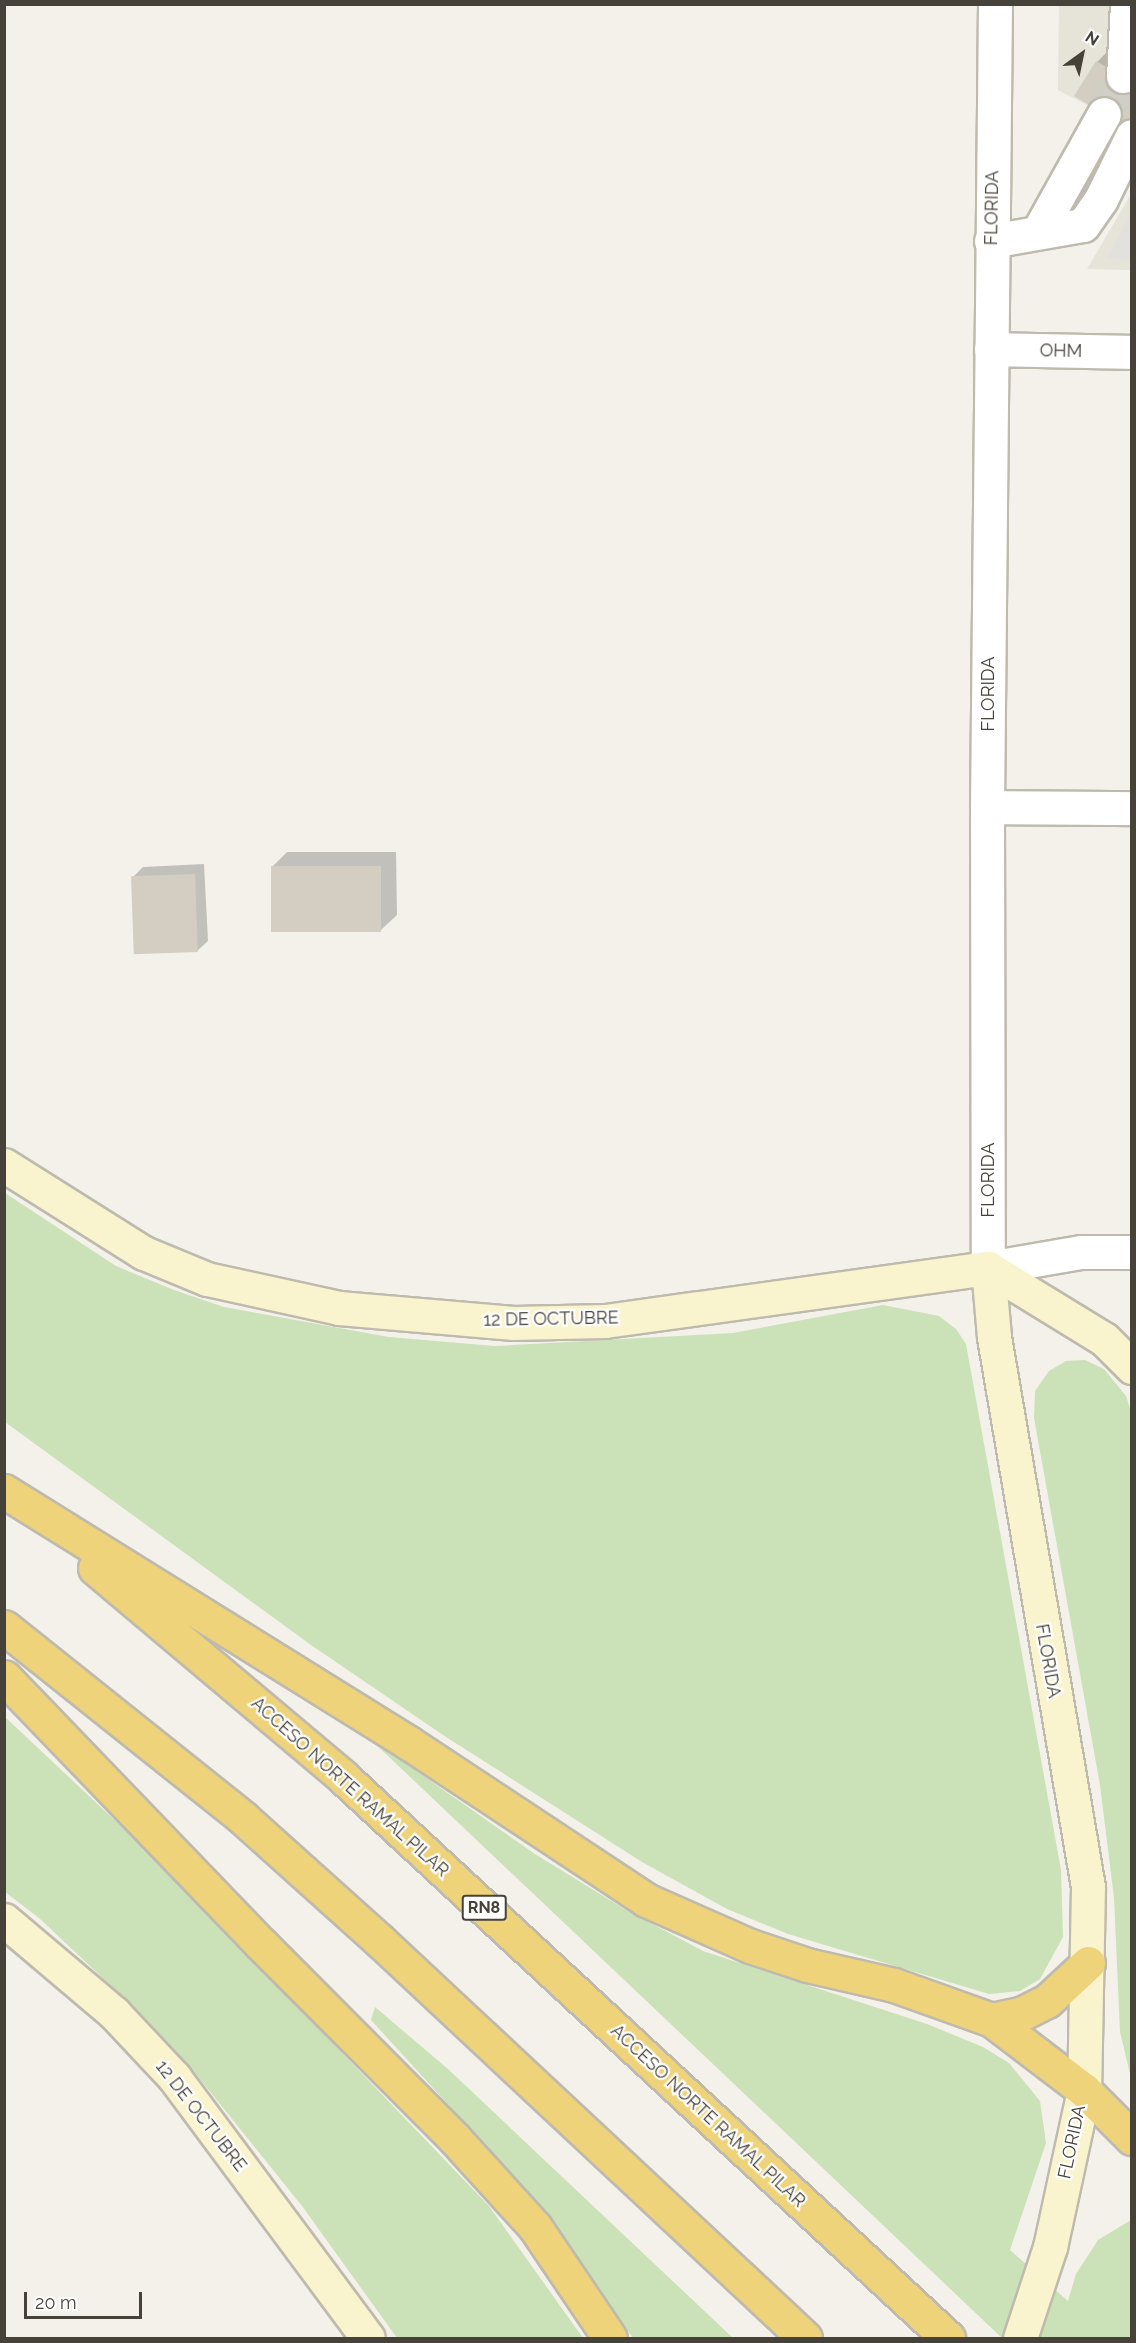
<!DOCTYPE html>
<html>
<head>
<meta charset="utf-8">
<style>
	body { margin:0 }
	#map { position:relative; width:1136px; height:2343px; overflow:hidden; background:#f3f1ea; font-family:Raleway,sans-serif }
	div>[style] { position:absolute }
	.residential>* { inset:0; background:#e6e3d9 }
	.green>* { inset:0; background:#cbe2b8 }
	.parking>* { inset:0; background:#e2e1de }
	.water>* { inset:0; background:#adcae8 }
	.shadow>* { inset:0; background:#0003 }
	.building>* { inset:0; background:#d3cec1; transform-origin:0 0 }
	.street-tunnel>* { height:33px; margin-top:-16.5px; transform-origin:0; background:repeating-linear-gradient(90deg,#d0cec7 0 33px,transparent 0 49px) }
	.roads { filter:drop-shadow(2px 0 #bebaad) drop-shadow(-2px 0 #bebaad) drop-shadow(0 2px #bebaad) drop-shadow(0 -2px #bebaad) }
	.street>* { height:33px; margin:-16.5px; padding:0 16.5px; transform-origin:16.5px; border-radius:16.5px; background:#fff }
	.secondary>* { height:33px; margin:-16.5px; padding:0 16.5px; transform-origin:16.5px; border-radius:16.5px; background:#f9f3ce }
	.highway>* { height:33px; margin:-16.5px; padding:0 16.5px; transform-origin:16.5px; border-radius:16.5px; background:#eed37a }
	span { translate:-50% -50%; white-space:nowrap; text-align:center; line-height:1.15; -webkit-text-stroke:4.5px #fff; paint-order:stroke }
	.shield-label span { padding:2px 4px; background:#fff; border:2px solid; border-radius:4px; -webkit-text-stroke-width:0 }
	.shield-label { font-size:16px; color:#464239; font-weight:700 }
	.street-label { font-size:18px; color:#464239 }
	.frame { position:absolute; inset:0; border:6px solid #464239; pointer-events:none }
	.north { position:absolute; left:1052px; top:24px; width:60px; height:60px; -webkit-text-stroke:4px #fff; paint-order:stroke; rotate:33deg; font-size:16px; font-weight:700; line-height:24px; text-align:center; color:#464239 }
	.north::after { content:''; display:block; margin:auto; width:21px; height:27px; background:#464239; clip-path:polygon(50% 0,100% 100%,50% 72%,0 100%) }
	.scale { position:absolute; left:24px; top:2292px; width:118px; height:27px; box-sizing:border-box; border:3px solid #464239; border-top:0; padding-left:8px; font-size:18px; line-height:21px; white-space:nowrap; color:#464239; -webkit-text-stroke:4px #fff; paint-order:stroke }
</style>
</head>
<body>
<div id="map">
	<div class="residential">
		<div style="clip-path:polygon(1059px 5px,1131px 5px,1104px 114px,1058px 90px)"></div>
		<div style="clip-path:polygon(1131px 194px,1131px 270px,1087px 269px)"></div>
	</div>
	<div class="green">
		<div style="clip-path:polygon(5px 1193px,116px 1266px,174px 1290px,224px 1307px,389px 1337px,494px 1346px,733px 1333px,883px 1305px,939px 1316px,956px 1329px,966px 1344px,1061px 1870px,1063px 1937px,1040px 1979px,1020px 1991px,989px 1994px,788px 1934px,727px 1909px,642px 1862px,446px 1737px,311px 1645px,5px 1422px)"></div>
		<div style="clip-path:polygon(1085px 1360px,1104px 1369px,1126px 1396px,1131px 1411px,1131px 2078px,1120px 2032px,1114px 1898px,1100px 1785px,1034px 1418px,1035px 1391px,1049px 1371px,1066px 1361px)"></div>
		<div style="clip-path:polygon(5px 1717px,156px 1859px,489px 2206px,583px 2338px,397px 2338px,302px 2206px,195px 2073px,127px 2001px,39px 1918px,5px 1892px)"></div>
		<div style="clip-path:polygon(369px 1738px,535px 1854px,626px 1910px,703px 1951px,927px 2024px,983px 2047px,1009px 2063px,1040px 2101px,1046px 2143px,1010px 2250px,1068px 2301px,1076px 2274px,1098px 2240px,1131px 2220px,1131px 2338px,1002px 2338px)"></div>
		<div style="clip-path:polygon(375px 2007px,448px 2069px,733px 2338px,633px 2338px,548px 2214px,371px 2020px)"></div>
	</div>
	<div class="parking">
		<div style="clip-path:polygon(1131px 213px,1131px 260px,1107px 258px)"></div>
	</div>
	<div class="water">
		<div style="clip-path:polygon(1105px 134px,1117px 140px,1079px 213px,1069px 211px)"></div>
	</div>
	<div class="shadow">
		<div style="clip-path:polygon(1108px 51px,1132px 66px,1076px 96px,1097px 62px)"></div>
		<div style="clip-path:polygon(287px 852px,396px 852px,397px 915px,381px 930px,272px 867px)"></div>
		<div style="clip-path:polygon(204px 864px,208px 941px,197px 951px,133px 877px,143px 867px)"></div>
	</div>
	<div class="building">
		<div style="clip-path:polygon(1096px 61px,1132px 82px,1132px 131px,1074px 96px)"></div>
		<div style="left:271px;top:866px;width:110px;height:66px"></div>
		<div style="left:195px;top:874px;width:78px;height:64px;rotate:88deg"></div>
	</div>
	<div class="street-tunnel">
		<div style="left:1104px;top:114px;width:42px;rotate:-63.4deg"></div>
	</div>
	<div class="roads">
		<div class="street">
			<div style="left:995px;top:4px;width:803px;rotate:90.57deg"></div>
			<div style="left:987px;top:807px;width:461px;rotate:89.9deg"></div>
			<div style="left:988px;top:1268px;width:94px;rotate:-9.8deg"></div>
			<div style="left:1081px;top:1252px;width:51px"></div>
			<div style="left:1123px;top:76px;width:72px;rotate:-86.8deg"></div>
			<div style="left:1038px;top:232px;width:135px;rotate:-60.8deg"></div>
			<div style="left:991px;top:241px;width:93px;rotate:-9.9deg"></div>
			<div style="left:1083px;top:225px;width:32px;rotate:-55deg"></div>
			<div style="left:1101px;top:199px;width:70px;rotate:-63.8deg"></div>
			<div style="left:991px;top:349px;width:141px;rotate:1.2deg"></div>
			<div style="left:987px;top:807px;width:145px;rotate:0.4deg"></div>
		</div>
		<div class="secondary">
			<div style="left:4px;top:1165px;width:165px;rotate:32.2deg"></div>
			<div style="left:144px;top:1253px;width:68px;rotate:22.4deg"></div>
			<div style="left:207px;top:1279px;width:135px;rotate:12.4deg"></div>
			<div style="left:339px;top:1308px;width:175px;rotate:4.9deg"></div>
			<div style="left:513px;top:1323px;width:92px;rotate:-1.2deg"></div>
			<div style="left:605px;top:1321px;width:387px;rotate:-7.9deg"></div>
			<div style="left:988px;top:1268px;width:136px;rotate:31.5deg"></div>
			<div style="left:1104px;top:1339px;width:40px;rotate:45deg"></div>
			<div style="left:988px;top:1268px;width:69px;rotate:85deg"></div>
			<div style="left:994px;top:1337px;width:558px;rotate:80.3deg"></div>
			<div style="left:1088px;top:1887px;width:203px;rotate:91.1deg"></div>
			<div style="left:1084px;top:2090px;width:161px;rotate:102.2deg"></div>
			<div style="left:1050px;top:2247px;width:96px;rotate:108.2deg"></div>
			<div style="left:4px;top:1920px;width:144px;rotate:40.2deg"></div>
			<div style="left:114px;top:2013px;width:88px;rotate:46.8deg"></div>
			<div style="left:174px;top:2077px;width:325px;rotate:53.4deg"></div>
		</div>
		<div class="highway">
			<div style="left:4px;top:1491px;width:477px;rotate:31.9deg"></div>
			<div style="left:409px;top:1743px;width:284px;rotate:33.5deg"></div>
			<div style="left:646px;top:1900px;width:114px;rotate:23.9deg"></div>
			<div style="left:750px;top:1946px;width:60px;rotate:18.4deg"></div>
			<div style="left:807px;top:1965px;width:89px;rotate:12.9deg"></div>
			<div style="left:894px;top:1985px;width:104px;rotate:19.7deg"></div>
			<div style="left:992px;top:2020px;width:116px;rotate:37.3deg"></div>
			<div style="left:1084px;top:2090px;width:68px;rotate:45deg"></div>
			<div style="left:95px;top:1568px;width:326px;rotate:40.1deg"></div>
			<div style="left:344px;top:1778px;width:824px;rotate:42.84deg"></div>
			<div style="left:4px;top:1627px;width:306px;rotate:38.6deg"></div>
			<div style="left:243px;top:1818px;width:183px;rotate:41.9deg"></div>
			<div style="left:379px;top:1940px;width:583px;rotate:43.05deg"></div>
			<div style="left:4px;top:1677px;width:371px;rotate:46.1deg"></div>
			<div style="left:261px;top:1944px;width:275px;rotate:45.1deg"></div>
			<div style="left:455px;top:2139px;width:119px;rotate:47.7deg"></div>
			<div style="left:535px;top:2227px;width:134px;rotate:56deg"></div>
			<div style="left:992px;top:2020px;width:30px;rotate:-12deg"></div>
			<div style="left:1021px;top:2014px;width:29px;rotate:-27deg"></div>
			<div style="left:1047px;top:2001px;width:56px;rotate:-42.8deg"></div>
		</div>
	</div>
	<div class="shield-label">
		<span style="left:484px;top:1908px">RN8</span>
	</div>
	<div class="street-label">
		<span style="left:992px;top:208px;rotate:-89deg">FLORIDA</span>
		<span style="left:1061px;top:351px;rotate:1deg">OHM</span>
		<span style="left:988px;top:694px;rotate:-90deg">FLORIDA</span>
		<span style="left:988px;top:1180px;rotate:-90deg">FLORIDA</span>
		<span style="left:551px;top:1319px;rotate:-1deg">12 DE OCTUBRE</span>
		<span style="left:1048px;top:1661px;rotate:80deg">FLORIDA</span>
		<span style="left:350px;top:1787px;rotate:42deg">ACCESO NORTE RAMAL PILAR</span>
		<span style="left:201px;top:2116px;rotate:52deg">12 DE OCTUBRE</span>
		<span style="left:708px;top:2116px;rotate:43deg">ACCESO NORTE RAMAL PILAR</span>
		<span style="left:1072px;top:2142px;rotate:-78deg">FLORIDA</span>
	</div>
	<div class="frame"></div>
	<div class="north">N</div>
	<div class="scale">20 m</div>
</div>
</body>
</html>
